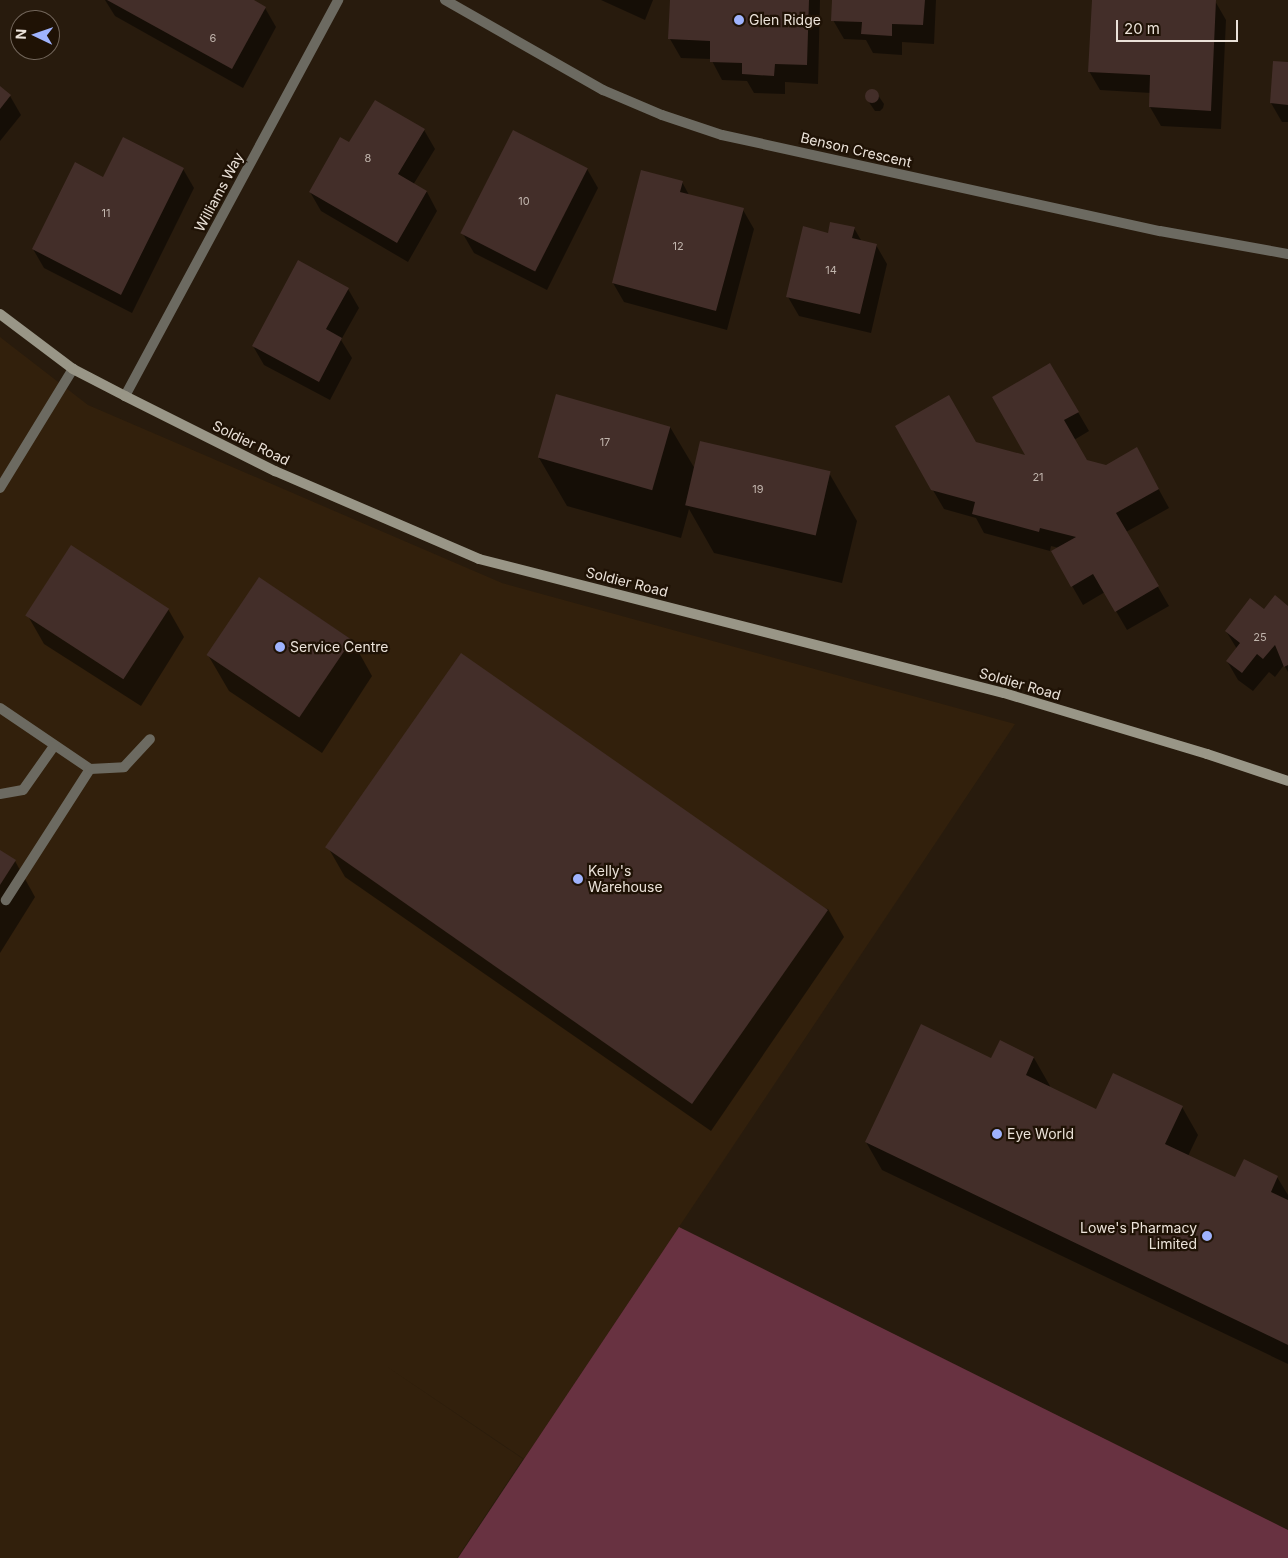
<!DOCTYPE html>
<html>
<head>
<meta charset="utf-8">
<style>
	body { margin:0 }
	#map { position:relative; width:1288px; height:1558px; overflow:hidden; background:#281b0d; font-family:Inter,sans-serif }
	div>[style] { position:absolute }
	.built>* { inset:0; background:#32200c }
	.green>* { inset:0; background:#683241 }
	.shadow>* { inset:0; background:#0007 }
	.building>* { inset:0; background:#432e29; transform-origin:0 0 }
	.round { border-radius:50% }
	.service>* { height:10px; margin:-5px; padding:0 5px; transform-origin:5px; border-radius:5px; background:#6c6a61 }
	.minor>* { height:10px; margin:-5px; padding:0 5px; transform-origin:5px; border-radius:5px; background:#6c6a61 }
	.secondary>* { height:10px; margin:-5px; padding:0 5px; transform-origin:5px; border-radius:5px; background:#999687 }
	.dots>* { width:14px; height:14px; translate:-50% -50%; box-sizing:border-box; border:2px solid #1f1205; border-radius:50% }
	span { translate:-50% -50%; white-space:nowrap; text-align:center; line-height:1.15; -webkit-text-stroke:4.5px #1f1205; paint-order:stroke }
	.number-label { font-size:11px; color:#c1b5ad }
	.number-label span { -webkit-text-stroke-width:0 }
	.poi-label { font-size:14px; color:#ebe2d9 }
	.left { translate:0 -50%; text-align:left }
	.right { translate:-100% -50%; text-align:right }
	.street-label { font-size:14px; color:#ebe2d9 }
	.north { position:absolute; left:10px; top:10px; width:50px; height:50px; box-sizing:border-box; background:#1f1205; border:1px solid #71655a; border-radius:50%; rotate:273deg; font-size:14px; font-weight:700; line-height:20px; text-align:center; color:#ebe2d9 }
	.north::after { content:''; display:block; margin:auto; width:18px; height:22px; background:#9fb3fd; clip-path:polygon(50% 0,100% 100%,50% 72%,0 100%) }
	.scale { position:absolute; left:1116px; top:20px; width:122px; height:22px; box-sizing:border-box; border:2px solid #ebe2d9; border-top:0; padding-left:6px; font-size:15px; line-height:18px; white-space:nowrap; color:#ebe2d9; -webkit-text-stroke:4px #1f1205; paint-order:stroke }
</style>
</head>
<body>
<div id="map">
	<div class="built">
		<div style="clip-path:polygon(0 337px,88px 405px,502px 583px,1015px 724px,524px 1459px,383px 1364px,523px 1459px,457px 1558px,0 1558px)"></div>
	</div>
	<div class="green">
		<div style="clip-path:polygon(679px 1227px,1288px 1530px,1288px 1558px,458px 1558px)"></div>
	</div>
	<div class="shadow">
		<div style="clip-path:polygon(105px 0,251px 0,265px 8px,276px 27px,243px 88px,115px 16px)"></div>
		<div style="clip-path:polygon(601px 0,653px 0,645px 20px)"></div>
		<div style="clip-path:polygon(671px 0,820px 0,818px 84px,785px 82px,785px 94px,754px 93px,747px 81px,722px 80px,711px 59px,681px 58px,670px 39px)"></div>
		<div style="clip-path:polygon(833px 0,936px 0,934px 44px,902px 42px,902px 55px,873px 53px,866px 40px,844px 39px,833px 20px)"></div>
		<div style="clip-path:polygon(1093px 0,1215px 1px,1226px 20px,1221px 129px,1161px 126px,1150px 107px,1151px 93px,1100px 90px,1089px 71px)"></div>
		<div style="clip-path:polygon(1288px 63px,1288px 122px,1282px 122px,1271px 103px)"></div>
		<div style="clip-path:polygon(0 87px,10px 96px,21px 115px,0 141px)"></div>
		<div style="clip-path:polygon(870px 90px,875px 91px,884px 104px,883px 108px,880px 111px,875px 111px,866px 98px,867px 93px)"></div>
		<div style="clip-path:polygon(424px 130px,435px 149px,413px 185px,427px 192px,437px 211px,408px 262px,321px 211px,310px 192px,350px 144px)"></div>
		<div style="clip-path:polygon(183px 169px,194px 188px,132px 313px,44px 268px,33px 249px,104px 178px)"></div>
		<div style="clip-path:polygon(587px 169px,598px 188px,547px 290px,474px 253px,463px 234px)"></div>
		<div style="clip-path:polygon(682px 182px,689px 195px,743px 210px,754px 229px,727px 330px,624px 302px,613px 283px)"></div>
		<div style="clip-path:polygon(854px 228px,862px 242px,876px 245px,887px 264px,871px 333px,799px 316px,788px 297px,829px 234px)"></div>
		<div style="clip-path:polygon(348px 289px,359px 308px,341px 340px,352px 358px,330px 400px,264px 365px,253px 346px)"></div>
		<div style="clip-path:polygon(1050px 364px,1089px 431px,1074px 440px,1087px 461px,1106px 466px,1147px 468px,1169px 508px,1126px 532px,1169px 606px,1127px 630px,1105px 592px,1083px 605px,1052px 551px,1059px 548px,1051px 546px,1050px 551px,984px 533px,976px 518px,944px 509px,896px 427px,975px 443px,1027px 457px)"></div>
		<div style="clip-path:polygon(670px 427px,695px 469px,829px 473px,857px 521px,842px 583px,714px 553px,689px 509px,681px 538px,567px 506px,539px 458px)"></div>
		<div style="clip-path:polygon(259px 578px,352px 640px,372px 676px,322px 753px,229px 691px,208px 655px)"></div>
		<div style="clip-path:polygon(1288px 608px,1288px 672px,1284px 665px,1275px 677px,1269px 672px,1253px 691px,1238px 680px,1227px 661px,1237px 649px,1226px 631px,1264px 611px)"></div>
		<div style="clip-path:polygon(168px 609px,184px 637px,141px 706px,44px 644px,28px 616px)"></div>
		<div style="clip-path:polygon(329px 849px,828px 909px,844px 937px,711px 1131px,345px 877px)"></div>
		<div style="clip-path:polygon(0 851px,15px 861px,35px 897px,0 953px)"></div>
		<div style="clip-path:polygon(1034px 1058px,1050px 1086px,1049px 1088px,1097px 1111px,1182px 1107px,1198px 1135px,1188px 1156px,1236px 1179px,1277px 1177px,1288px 1195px,1288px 1364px,882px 1170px,866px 1142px,992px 1060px)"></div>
	</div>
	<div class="building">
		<div style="clip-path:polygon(107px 0,254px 0,266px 7px,232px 69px)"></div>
		<div style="clip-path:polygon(670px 0,809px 0,807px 65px,775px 64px,774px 76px,742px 74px,742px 63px,710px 62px,710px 41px,668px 39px)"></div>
		<div style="clip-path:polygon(832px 0,925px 0,923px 25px,892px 24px,892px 36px,861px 34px,862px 22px,831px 21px)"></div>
		<div style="clip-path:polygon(1092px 0,1216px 0,1211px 111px,1149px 107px,1150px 75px,1088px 72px)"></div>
		<div style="clip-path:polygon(1273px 61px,1288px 62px,1288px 105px,1270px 103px)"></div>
		<div style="clip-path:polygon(0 86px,11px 95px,0 109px)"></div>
		<div class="round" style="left:865px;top:89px;width:14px;height:14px"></div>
		<div style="clip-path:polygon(375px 100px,425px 129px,398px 174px,427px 191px,397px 243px,309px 192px,340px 137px,349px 142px)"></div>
		<div style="left:513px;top:130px;width:84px;height:116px;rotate:27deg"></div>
		<div style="clip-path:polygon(123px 137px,184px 168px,121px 295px,32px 249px,75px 162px,103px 177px)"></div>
		<div style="clip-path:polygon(641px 170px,683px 181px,680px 192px,744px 208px,716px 311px,612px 283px)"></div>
		<div style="clip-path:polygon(830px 222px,855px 227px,852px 238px,877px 244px,860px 314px,786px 297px,803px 226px,828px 233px)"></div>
		<div style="clip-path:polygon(298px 260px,349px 288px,326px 329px,342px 338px,319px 382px,252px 346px)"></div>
		<div style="clip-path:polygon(1050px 363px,1079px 412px,1064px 420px,1087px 460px,1106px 465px,1137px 447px,1159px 489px,1116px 513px,1159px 586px,1115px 612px,1093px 574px,1071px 587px,1051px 551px,1076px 537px,1040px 528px,1039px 532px,972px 514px,975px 502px,931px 490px,895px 426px,949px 395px,976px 442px,1025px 455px,992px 397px)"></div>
		<div style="left:556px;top:394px;width:119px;height:66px;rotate:16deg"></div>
		<div style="left:700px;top:441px;width:134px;height:66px;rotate:13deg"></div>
		<div style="left:71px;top:545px;width:117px;height:84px;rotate:33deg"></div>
		<div style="left:259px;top:577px;width:112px;height:94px;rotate:34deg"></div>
		<div style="clip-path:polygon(1275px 595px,1288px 606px,1288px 665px,1284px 667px,1275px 645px,1263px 659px,1257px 654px,1242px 673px,1226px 661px,1240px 643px,1225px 631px,1250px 598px,1264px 609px)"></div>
		<div style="left:461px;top:653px;width:448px;height:237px;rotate:35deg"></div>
		<div style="clip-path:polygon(0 850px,16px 860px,0 885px)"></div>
		<div style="clip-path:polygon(921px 1024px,991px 1058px,1000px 1040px,1034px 1057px,1026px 1075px,1096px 1109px,1113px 1073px,1183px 1106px,1165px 1144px,1235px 1177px,1244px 1159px,1278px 1176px,1271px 1192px,1288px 1200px,1288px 1345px,865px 1142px)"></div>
	</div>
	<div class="service">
		<div style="left:0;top:488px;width:140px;rotate:-58.5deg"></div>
		<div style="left:0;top:708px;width:109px;rotate:34.1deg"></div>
		<div style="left:90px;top:769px;width:156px;rotate:122.7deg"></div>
		<div style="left:90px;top:769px;width:34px;rotate:-3deg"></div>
		<div style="left:124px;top:767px;width:38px;rotate:-47deg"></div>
		<div style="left:0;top:794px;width:23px;rotate:-10deg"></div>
		<div style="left:23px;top:790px;width:54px;rotate:-54.8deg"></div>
	</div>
	<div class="minor">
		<div style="left:445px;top:0;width:182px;rotate:29.7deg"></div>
		<div style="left:603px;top:90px;width:64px;rotate:23deg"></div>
		<div style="left:662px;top:115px;width:63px;rotate:18.4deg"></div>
		<div style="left:722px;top:135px;width:448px;rotate:12.4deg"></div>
		<div style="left:1160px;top:231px;width:130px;rotate:10.2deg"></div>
		<div style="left:125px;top:396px;width:450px;rotate:-61.7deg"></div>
	</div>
	<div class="secondary">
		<div style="left:0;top:314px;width:91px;rotate:37deg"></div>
		<div style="left:73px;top:369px;width:59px;rotate:27.4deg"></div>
		<div style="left:125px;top:396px;width:168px;rotate:26.6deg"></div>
		<div style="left:275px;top:471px;width:222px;rotate:23.3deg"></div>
		<div style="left:479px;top:559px;width:542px;rotate:14.32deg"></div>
		<div style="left:1004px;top:693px;width:212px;rotate:16.7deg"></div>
		<div style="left:1207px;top:754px;width:85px;rotate:18.4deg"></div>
	</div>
	<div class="dots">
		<div style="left:739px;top:20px;background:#9fb3fd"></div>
		<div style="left:280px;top:647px;background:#9fb3fd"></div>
		<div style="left:578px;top:879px;background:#9fb3fd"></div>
		<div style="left:997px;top:1134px;background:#9fb3fd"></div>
		<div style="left:1207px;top:1236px;background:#9fb3fd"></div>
	</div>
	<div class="number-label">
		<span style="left:213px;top:38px">6</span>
		<span style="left:368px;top:158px">8</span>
		<span style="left:524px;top:201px">10</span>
		<span style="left:106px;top:213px">11</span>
		<span style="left:678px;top:246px">12</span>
		<span style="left:831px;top:270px">14</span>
		<span style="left:605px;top:442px">17</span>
		<span style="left:1038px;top:477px">21</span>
		<span style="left:758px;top:489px">19</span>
		<span style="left:1260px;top:637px">25</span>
	</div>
	<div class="poi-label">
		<span class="left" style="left:749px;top:20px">Glen Ridge</span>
		<span class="left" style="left:290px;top:647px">Service Centre</span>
		<span class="left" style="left:588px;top:879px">Kelly's<br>Warehouse</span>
		<span class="left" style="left:1007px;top:1134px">Eye World</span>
		<span class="right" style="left:1197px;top:1236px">Lowe's Pharmacy<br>Limited</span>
	</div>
	<div class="street-label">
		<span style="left:856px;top:150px;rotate:13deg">Benson Crescent</span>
		<span style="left:219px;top:192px;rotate:-62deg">Williams Way</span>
		<span style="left:251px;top:443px;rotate:26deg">Soldier Road</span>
		<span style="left:627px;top:582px;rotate:14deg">Soldier Road</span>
		<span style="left:1020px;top:684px;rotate:16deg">Soldier Road</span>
	</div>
	<div class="north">N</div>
	<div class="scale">20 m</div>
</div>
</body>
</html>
